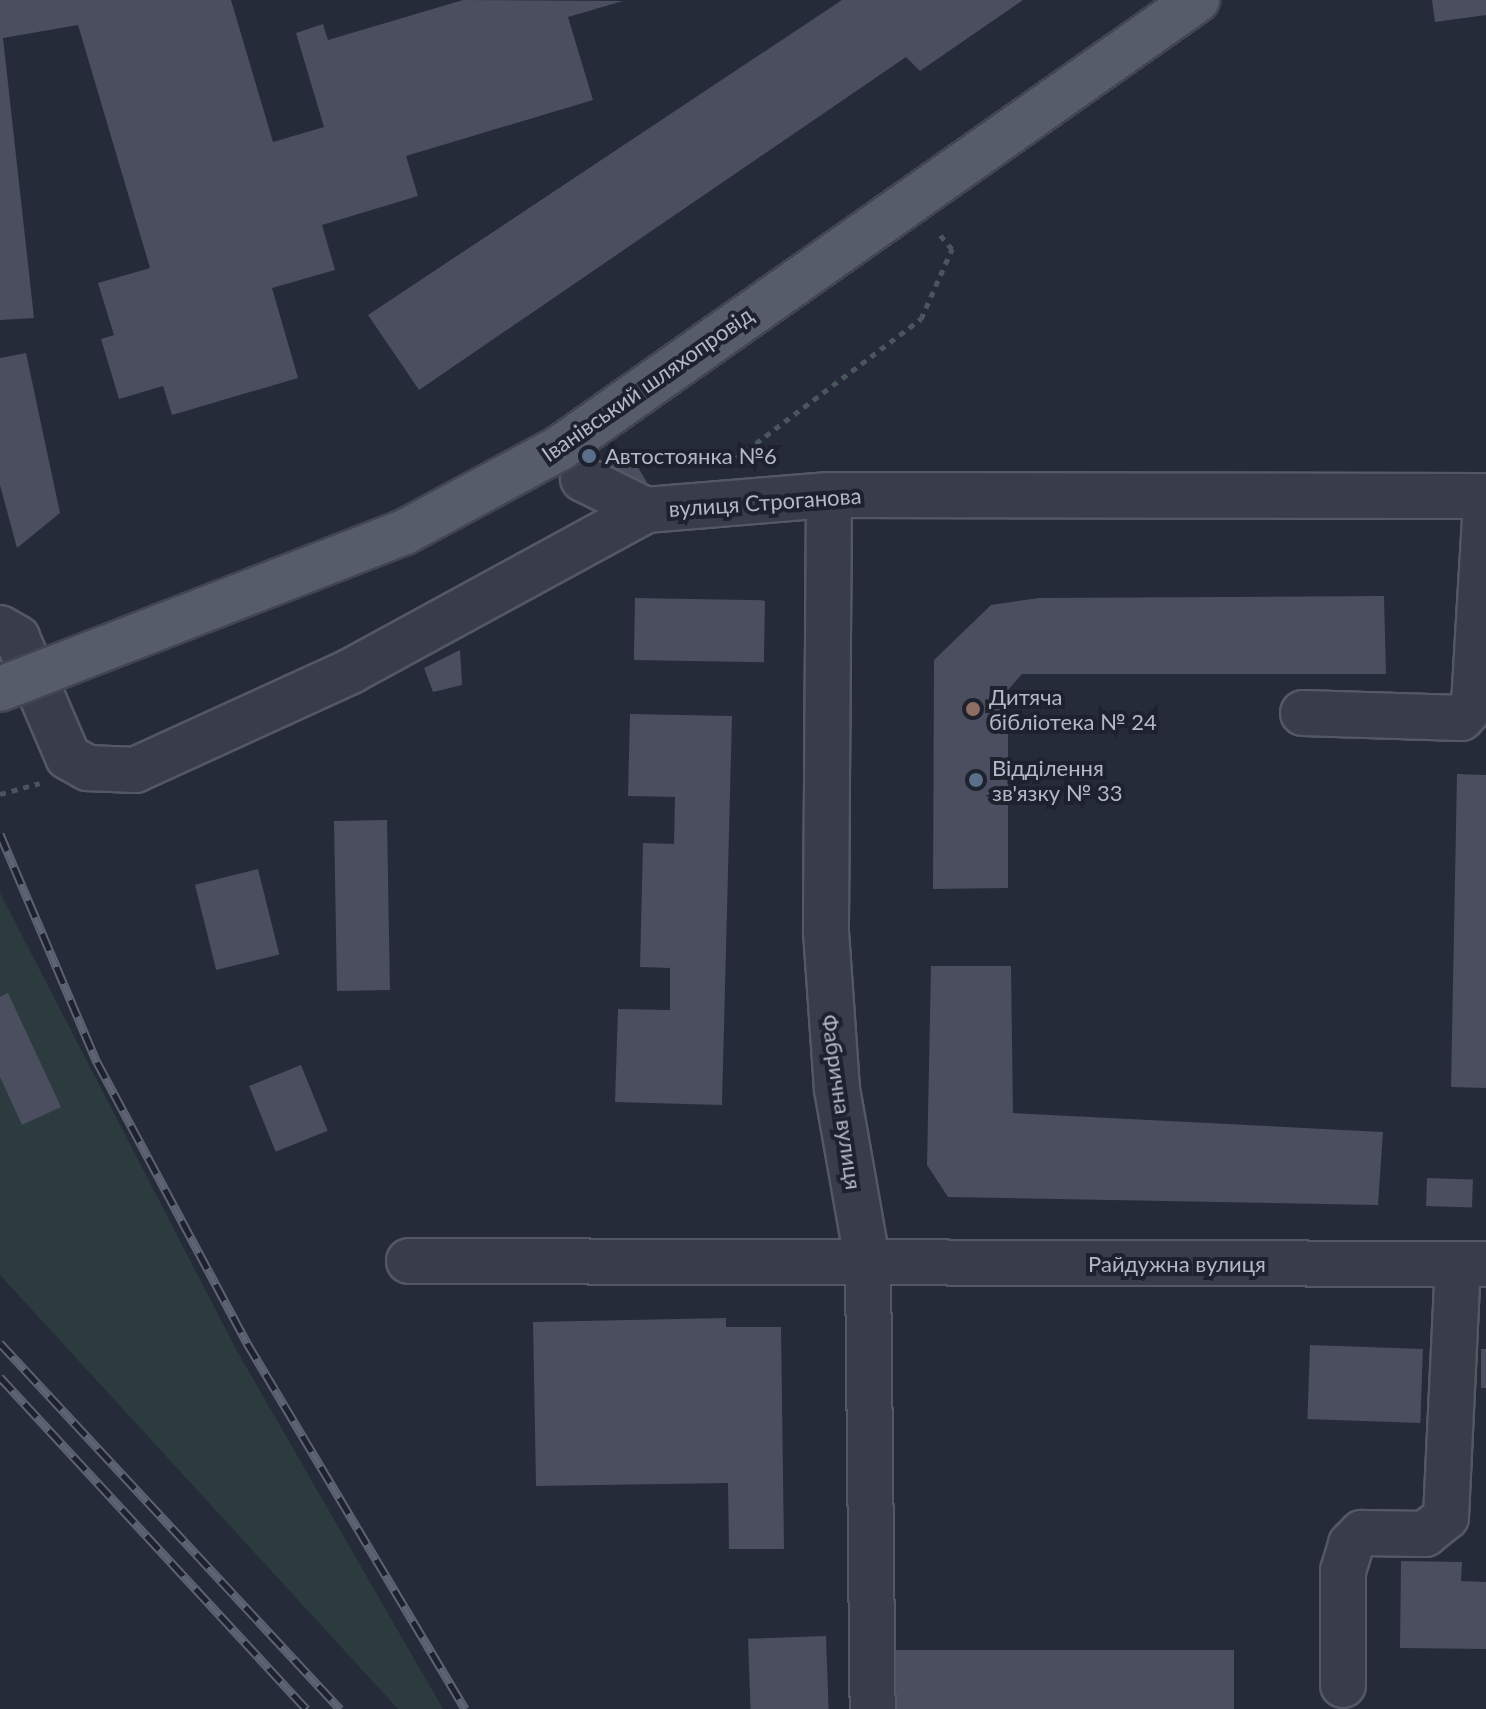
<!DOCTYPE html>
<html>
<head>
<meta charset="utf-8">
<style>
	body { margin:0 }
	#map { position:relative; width:1486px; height:1709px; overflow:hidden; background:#252b39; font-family:Lato,sans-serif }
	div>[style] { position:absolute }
	.green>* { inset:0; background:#2b3b3e }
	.building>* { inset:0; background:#4a4e5f; transform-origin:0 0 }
	.path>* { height:5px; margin-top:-2.5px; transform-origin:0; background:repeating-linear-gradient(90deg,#49565b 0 6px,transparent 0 12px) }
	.roads { filter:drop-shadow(2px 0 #545864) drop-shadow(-2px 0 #545864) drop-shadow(0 2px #545864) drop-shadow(0 -2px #545864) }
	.minor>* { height:44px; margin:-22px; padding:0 22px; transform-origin:22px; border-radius:22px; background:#393d4a }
	.rail>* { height:9px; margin-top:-4.5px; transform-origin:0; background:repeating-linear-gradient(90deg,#1e222e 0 18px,#5d6372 0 36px); box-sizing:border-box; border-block:2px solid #5d6372 }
	.bridges { filter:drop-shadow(2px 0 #424652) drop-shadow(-2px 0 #424652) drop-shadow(0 2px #424652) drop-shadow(0 -2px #424652) }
	.major-bridge>* { height:44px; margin:-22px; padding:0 22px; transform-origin:22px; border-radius:22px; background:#575c69 }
	.dots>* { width:22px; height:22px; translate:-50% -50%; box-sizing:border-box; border:4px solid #1e222e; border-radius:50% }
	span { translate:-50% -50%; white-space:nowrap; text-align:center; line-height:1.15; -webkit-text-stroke:8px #1e222e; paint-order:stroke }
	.street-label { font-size:22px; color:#b4b8c5 }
	.poi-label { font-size:22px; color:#b4b8c5 }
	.left { translate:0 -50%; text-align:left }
</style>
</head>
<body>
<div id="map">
	<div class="green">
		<div style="clip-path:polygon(0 893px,237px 1351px,443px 1709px,398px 1709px,0 1275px)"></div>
	</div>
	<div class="building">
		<div style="clip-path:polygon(0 0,231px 0,273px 142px,324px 127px,296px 33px,323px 24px,328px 40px,463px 0,623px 1px,568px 17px,593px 100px,406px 156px,418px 196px,322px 225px,335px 270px,272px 288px,298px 378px,172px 415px,163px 386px,119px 399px,101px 339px,114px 335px,98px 283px,150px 268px,78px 25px,3px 38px,34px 318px,0 320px)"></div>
		<div style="clip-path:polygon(842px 0,1023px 0,920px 71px,906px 57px,419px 390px,368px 315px)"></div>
		<div style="clip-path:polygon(1432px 0,1486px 0,1486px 15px,1435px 22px)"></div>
		<div style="clip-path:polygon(26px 353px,60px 513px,17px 548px,0 485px,0 358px)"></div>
		<div style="left:630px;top:454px;width:33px;height:21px;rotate:59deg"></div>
		<div style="clip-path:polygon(1384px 596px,1386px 674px,1022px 674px,1008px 690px,1008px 888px,933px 889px,934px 660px,991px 605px,1039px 598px)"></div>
		<div style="left:635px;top:598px;width:130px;height:62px;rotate:1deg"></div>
		<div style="clip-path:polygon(460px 650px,462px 685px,433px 692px,424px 668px)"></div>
		<div style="clip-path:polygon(630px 714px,732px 716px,722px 1105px,615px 1102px,618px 1009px,670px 1010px,670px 968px,640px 967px,643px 843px,674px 844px,675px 797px,628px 796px)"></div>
		<div style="clip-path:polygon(1457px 774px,1486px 775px,1486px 1088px,1451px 1087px)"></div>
		<div style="left:387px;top:820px;width:170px;height:53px;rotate:89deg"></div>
		<div style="left:258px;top:869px;width:88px;height:65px;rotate:76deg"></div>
		<div style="clip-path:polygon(931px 966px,1011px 966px,1013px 1113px,1383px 1132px,1378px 1205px,948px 1197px,927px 1165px)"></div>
		<div style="clip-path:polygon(8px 993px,61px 1107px,22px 1125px,0 1077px,0 997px)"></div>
		<div style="left:301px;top:1065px;width:71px;height:56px;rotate:68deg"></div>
		<div style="left:1427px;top:1178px;width:46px;height:28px;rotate:2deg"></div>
		<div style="clip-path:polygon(726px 1318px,726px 1327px,781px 1327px,784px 1549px,729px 1549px,728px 1483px,536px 1486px,533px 1322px)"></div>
		<div style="left:1310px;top:1345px;width:113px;height:74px;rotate:2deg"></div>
		<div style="left:1481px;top:1349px;width:5px;height:39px"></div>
		<div style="clip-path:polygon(1401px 1561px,1462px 1562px,1461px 1581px,1486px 1582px,1486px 1649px,1400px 1648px)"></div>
		<div style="left:826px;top:1636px;width:73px;height:78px;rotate:88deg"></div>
		<div style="left:893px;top:1650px;width:341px;height:59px"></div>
	</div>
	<div class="path">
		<div style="left:727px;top:465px;width:243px;rotate:-37deg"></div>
		<div style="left:921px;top:319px;width:77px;rotate:-66.1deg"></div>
		<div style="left:952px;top:249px;width:23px;rotate:-130deg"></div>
		<div style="left:0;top:794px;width:41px;rotate:-15.4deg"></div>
	</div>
	<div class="roads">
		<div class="minor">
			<div style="left:583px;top:479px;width:70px;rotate:26.2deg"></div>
			<div style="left:829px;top:495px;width:437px;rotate:90.4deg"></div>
			<div style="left:826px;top:932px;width:157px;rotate:86deg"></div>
			<div style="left:837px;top:1089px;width:179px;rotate:80deg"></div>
			<div style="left:868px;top:1265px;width:444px;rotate:89.4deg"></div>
			<div style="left:0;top:628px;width:20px;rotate:30deg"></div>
			<div style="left:17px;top:638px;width:129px;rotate:66.8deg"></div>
			<div style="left:68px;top:757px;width:23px;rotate:29deg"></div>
			<div style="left:88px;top:768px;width:47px;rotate:2.4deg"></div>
			<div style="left:135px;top:770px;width:238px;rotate:-24.6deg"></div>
			<div style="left:351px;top:671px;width:336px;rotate:-28.6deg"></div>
			<div style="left:646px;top:510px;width:184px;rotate:-4.7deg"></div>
			<div style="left:829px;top:495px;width:657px;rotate:0.09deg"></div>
			<div style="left:1303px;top:713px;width:158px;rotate:1.8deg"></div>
			<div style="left:1461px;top:718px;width:19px;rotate:-47deg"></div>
			<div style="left:1474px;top:704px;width:203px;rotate:-86.6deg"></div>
			<div style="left:409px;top:1261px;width:1077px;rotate:0.16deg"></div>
			<div style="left:1343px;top:1685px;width:114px;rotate:-90deg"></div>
			<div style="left:1343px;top:1571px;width:28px;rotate:-73deg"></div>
			<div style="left:1351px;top:1544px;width:16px;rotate:-45deg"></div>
			<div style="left:1362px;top:1533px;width:63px;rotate:0.9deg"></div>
			<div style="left:1425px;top:1534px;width:27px;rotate:-39deg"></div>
			<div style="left:1446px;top:1517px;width:253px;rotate:-87.3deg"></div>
		</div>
	</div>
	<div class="rail">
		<div style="left:0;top:834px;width:248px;rotate:67deg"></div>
		<div style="left:97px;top:1062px;width:319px;rotate:61.9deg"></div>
		<div style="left:247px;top:1343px;width:426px;rotate:59.2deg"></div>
		<div style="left:0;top:1343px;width:500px;rotate:47.1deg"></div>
		<div style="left:0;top:1377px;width:452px;rotate:47.3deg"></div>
	</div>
	<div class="bridges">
		<div class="major-bridge">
			<div style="left:0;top:689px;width:432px;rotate:-21.2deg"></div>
			<div style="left:403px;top:533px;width:179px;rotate:-28.4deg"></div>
			<div style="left:560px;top:448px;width:779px;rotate:-35.12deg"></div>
		</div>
	</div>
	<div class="dots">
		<div style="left:589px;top:456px;background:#5c6f8a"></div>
		<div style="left:973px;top:709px;background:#8d6e63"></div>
		<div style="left:976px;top:780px;background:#5c6f8a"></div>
	</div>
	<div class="street-label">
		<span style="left:647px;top:384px;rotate:-35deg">Іванівський шляхопровід</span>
		<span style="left:765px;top:502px;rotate:-4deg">вулиця Строганова</span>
		<span style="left:842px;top:1102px;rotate:82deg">Фабрична вулиця</span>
		<span style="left:1177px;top:1264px">Райдужна вулиця</span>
	</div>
	<div class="poi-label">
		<span class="left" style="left:605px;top:456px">Автостоянка №6</span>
		<span class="left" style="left:989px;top:709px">Дитяча<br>бібліотека № 24</span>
		<span class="left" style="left:992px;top:780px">Відділення<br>зв'язку № 33</span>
	</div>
</div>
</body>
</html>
